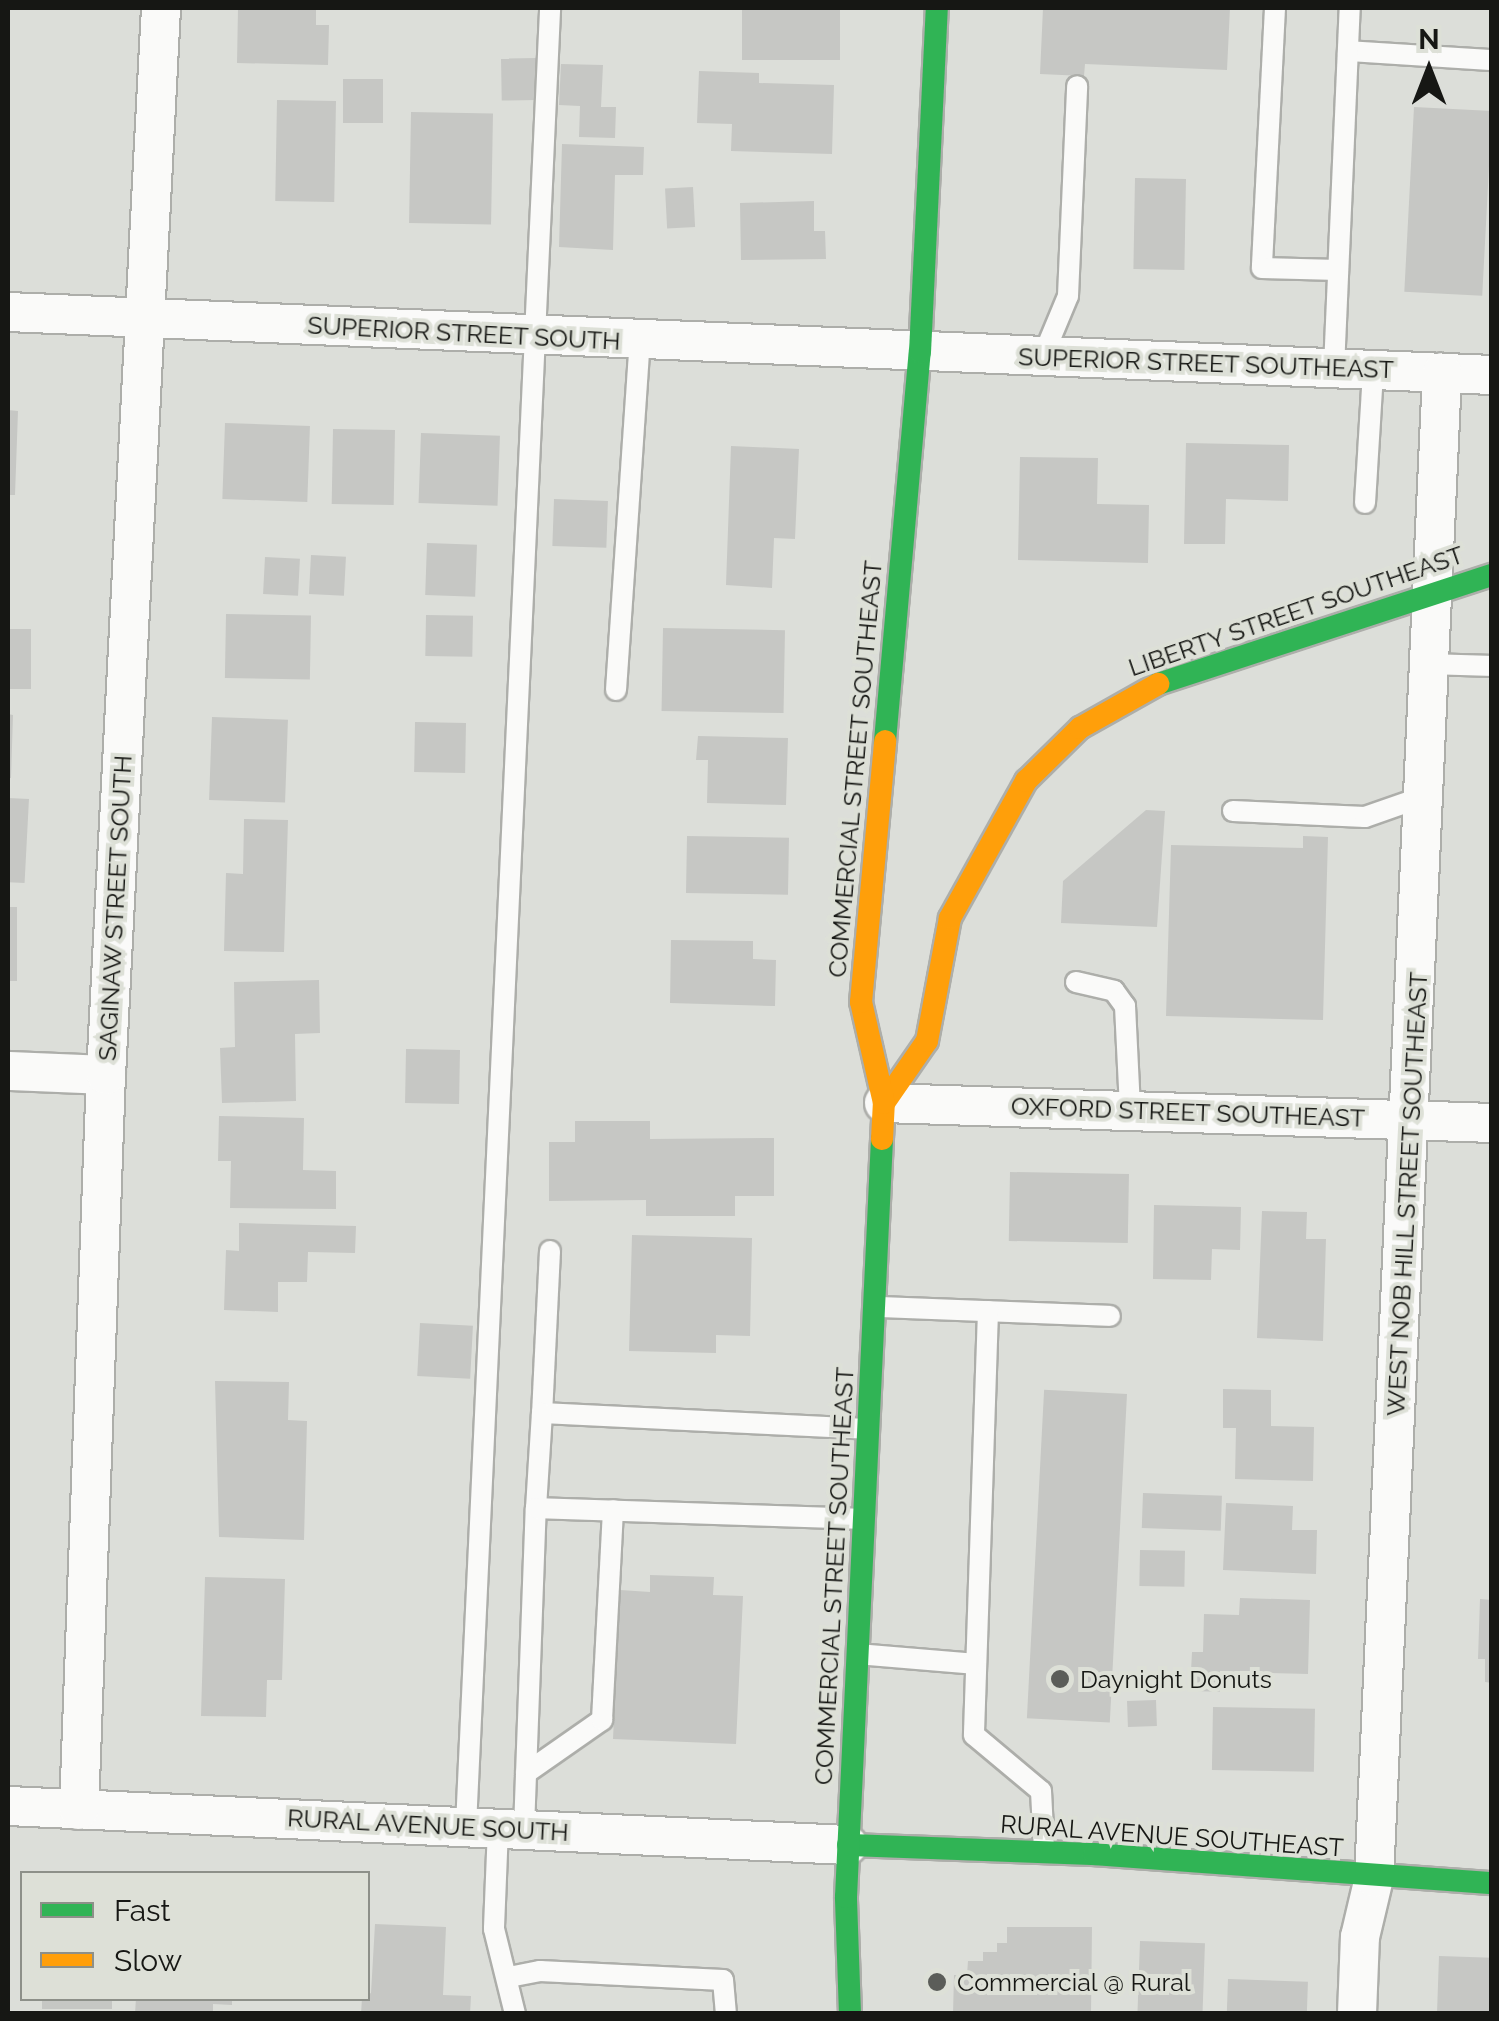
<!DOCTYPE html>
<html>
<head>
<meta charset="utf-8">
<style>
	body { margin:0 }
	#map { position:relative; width:1499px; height:2021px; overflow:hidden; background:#dcded9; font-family:Raleway,sans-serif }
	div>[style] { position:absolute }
	.building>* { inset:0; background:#c6c7c4; transform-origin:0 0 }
	.roads { filter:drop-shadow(2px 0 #adaeaa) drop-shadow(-2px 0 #adaeaa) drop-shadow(0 2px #adaeaa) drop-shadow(0 -2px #adaeaa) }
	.lane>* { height:20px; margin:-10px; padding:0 10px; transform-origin:10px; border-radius:10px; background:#fafaf9 }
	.street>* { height:38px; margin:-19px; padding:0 19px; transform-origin:19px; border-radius:19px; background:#fafaf9 }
	.fast>* { height:22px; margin:-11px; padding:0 11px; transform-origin:11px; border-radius:11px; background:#30b455 }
	.slow>* { height:22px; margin:-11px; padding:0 11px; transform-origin:11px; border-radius:11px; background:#ff9f0a }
	.dots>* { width:28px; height:28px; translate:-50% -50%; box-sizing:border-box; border:5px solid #dde0d7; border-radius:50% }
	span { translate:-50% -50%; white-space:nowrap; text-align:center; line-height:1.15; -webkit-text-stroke:8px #dde0d7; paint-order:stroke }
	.street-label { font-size:25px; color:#161714 }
	.poi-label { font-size:25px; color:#161714 }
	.left { translate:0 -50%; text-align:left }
	.frame { position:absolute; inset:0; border:10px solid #161714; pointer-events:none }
	.legend { position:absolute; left:20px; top:1871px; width:350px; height:130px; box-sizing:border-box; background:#dde0d7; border:2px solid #8d9089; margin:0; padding:12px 18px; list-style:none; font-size:30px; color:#161714 }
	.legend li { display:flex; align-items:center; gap:20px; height:50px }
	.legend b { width:50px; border:2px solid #8d9089 }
	.north { position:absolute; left:1379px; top:20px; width:100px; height:100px; -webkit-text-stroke:8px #dde0d7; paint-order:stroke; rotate:0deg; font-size:28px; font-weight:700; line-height:40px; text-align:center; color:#161714 }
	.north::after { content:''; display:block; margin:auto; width:35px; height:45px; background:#161714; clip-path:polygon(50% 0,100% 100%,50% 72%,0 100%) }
</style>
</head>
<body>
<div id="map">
	<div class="building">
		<div style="clip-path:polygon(238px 8px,316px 8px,316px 25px,329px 25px,328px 65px,237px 63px)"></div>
		<div style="left:742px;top:8px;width:98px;height:52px"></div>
		<div style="clip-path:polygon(1043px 8px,1230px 8px,1227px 70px,1085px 64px,1084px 76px,1040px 74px)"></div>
		<div style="left:536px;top:58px;width:42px;height:35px;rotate:89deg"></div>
		<div style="clip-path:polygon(561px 64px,603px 65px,601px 107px,616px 107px,615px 138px,579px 137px,580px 106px,559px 105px)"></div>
		<div style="clip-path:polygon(699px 71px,759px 73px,759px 83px,834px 85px,832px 154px,731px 151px,732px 124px,697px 123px)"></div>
		<div style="left:343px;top:79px;width:40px;height:44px"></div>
		<div style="left:277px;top:100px;width:59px;height:101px;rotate:1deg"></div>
		<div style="left:1414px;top:107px;width:78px;height:185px;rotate:3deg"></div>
		<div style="left:411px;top:112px;width:82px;height:111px;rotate:1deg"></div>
		<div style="clip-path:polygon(562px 144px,644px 147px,643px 175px,615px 175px,613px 250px,559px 247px)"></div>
		<div style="left:1135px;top:178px;width:51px;height:91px;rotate:1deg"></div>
		<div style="left:693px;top:187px;width:40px;height:28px;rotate:87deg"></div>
		<div style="clip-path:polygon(814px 201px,814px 231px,825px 231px,826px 259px,741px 260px,740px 203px)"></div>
		<div style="clip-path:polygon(8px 410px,18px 411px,15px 495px,8px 495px)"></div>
		<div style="left:225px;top:423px;width:85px;height:76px;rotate:2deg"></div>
		<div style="left:333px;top:429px;width:62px;height:75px;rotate:1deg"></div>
		<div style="left:421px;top:433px;width:79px;height:70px;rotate:2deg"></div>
		<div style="clip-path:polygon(1186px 443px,1289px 445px,1288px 501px,1226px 499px,1225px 544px,1184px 544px)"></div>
		<div style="clip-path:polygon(731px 446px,799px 449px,795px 539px,774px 538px,772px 588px,726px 585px)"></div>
		<div style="clip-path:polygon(1020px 457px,1098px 458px,1097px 504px,1149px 505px,1148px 563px,1018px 560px)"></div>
		<div style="left:554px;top:499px;width:54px;height:47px;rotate:2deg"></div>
		<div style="left:427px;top:543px;width:50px;height:52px;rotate:2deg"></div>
		<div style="left:311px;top:555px;width:35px;height:39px;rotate:3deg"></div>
		<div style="left:265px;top:557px;width:35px;height:37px;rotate:3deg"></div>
		<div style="left:226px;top:614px;width:85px;height:64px;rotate:1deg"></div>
		<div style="left:426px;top:615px;width:47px;height:41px;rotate:1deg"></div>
		<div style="left:663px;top:628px;width:122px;height:83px;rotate:1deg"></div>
		<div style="left:8px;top:629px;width:23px;height:60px"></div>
		<div style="clip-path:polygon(8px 714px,13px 715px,11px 778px,8px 778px)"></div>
		<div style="left:212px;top:717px;width:76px;height:83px;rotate:2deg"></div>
		<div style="left:415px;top:722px;width:51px;height:50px;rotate:1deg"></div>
		<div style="clip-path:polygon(698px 736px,788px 738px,786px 805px,707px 803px,708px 760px,696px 760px)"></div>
		<div style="left:8px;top:798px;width:21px;height:84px;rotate:3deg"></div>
		<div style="clip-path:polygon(1146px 810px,1165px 811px,1157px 927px,1061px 923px,1063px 881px)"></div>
		<div style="clip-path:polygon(244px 819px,288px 820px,284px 952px,224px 951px,226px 873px,243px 874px)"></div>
		<div style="left:687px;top:836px;width:102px;height:57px;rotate:1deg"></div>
		<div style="clip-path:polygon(1303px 836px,1328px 837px,1323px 1020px,1166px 1016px,1171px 845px,1303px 848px)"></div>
		<div style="left:8px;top:907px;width:9px;height:74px"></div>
		<div style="clip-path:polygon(671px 940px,753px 941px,753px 959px,776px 960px,775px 1006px,670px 1003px)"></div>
		<div style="clip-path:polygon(319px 980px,320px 1033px,295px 1034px,296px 1101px,222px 1103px,220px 1048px,235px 1047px,234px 982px)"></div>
		<div style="left:406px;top:1049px;width:54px;height:54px;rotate:1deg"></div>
		<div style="clip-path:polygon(219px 1116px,304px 1118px,303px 1170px,336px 1171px,336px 1209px,230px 1208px,231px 1161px,218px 1161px)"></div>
		<div style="clip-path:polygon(575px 1121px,650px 1121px,650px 1139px,774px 1138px,774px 1196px,735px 1196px,735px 1216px,646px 1216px,646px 1200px,549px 1201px,549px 1142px,575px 1142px)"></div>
		<div style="left:1010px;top:1172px;width:119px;height:69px;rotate:1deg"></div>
		<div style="clip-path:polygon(1154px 1205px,1241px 1207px,1240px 1250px,1212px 1249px,1211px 1280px,1153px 1279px)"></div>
		<div style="clip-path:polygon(1262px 1211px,1307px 1212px,1306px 1239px,1326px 1239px,1323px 1341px,1257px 1338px)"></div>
		<div style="clip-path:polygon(239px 1223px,356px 1226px,355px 1253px,308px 1252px,307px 1282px,278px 1282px,278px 1312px,224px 1310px,226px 1250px,239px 1251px)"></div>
		<div style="clip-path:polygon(632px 1235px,752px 1238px,750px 1336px,716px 1335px,716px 1353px,629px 1351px)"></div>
		<div style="left:420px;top:1323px;width:53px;height:53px;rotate:3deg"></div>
		<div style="clip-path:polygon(215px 1381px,289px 1382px,288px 1420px,307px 1421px,304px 1540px,219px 1537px)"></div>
		<div style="clip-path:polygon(1223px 1389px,1271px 1390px,1271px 1426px,1314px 1427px,1313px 1481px,1235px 1479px,1236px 1428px,1223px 1428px)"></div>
		<div style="left:1127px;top:1394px;width:329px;height:83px;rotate:93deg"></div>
		<div style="left:1143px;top:1493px;width:79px;height:35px;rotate:2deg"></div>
		<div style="clip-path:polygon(1226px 1503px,1293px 1506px,1292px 1530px,1317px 1530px,1316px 1574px,1223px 1570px)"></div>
		<div style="left:1140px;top:1550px;width:45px;height:36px;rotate:1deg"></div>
		<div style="clip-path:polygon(650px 1575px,714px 1577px,713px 1595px,743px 1596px,736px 1744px,613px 1739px,620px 1590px,650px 1592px)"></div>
		<div style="clip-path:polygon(205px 1577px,285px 1579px,282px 1680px,267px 1680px,266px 1717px,201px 1716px)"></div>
		<div style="clip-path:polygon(1240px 1598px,1310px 1600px,1308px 1674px,1230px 1672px,1229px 1692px,1190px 1691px,1192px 1652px,1203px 1652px,1204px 1614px,1239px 1615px)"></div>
		<div style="clip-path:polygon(1480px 1599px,1492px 1600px,1492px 1683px,1485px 1682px,1485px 1659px,1478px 1659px)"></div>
		<div style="left:1156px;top:1700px;width:26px;height:29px;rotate:88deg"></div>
		<div style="left:1213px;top:1707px;width:102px;height:63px;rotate:1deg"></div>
		<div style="clip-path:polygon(375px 1924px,446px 1927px,443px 1995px,471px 1996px,470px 2014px,361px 2014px,362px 1998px,371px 1993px)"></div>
		<div style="clip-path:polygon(1007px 1927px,1092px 1927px,1091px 2014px,953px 2014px,954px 1975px,967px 1975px,968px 1961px,983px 1961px,983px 1952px,997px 1952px,997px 1943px,1007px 1943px)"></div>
		<div style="left:1140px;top:1941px;width:65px;height:73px;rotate:2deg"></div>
		<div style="left:1439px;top:1956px;width:53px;height:58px;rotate:2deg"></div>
		<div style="left:1228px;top:1979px;width:80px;height:35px;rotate:2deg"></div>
		<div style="left:42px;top:1998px;width:70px;height:11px"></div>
		<div style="clip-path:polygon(136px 1998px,232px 1998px,232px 2005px,213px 2004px,213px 2014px,135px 2014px)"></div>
	</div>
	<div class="roads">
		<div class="lane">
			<div style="left:1275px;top:8px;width:260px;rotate:92.9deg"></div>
			<div style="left:1262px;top:268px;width:76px;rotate:1.5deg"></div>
			<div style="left:1348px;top:51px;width:144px;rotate:3.6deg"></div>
			<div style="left:1043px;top:356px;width:65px;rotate:-67.4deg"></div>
			<div style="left:1068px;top:296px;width:210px;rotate:-87.5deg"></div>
			<div style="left:1334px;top:368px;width:360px;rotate:-87.5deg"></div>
			<div style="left:1365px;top:503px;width:132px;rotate:-86.5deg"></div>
			<div style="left:1429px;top:664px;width:63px;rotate:1.8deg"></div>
			<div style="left:616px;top:690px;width:350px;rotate:-86.1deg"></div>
			<div style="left:1233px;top:811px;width:132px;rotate:2.6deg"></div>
			<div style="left:1365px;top:817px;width:64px;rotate:-19.3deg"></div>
			<div style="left:1076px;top:982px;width:39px;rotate:13deg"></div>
			<div style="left:1114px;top:991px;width:19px;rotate:54deg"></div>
			<div style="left:1125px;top:1006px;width:104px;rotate:87.2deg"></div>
			<div style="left:550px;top:1251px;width:162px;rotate:92.8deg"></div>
			<div style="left:542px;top:1413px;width:325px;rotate:2.8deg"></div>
			<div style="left:877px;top:1307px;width:233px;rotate:2.2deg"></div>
			<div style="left:988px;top:1311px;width:424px;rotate:91.9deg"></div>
			<div style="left:974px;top:1735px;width:87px;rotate:39.9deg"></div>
			<div style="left:1041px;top:1791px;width:59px;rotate:87.1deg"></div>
			<div style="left:536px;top:1508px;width:95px;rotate:-86.4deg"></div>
			<div style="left:858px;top:1654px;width:118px;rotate:4.8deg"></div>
			<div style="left:526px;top:1773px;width:93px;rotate:-34.9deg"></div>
			<div style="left:602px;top:1720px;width:210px;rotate:-87deg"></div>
			<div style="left:466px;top:1826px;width:1820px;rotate:-87.35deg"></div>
			<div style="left:498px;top:1828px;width:101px;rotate:92.3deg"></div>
			<div style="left:494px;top:1929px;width:88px;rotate:76.1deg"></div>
			<div style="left:524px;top:1829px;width:321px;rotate:-87.9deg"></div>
			<div style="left:536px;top:1508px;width:327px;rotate:1.9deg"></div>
			<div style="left:509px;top:1977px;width:32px;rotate:-11deg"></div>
			<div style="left:540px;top:1971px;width:183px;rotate:2.8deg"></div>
			<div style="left:723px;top:1980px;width:34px;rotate:85deg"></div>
		</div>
		<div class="street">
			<div style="left:8px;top:312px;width:1485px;rotate:2.43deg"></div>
			<div style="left:8px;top:1071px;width:98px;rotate:2.3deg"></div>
			<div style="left:884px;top:1103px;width:608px;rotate:1.88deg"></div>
			<div style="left:8px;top:1806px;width:841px;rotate:2.66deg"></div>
			<div style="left:79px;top:1810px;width:735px;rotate:-87.9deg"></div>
			<div style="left:106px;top:1075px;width:1068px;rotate:-87.05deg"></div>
			<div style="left:1357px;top:2014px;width:77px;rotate:-87.8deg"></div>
			<div style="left:1360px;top:1937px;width:61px;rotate:-76.7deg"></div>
			<div style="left:1374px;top:1878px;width:1507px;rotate:-87.41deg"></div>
		</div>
		<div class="fast">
			<div style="left:1158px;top:684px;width:351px;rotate:-18.1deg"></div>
			<div style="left:885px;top:741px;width:391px;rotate:-84.9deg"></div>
			<div style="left:920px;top:352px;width:344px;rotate:-87.2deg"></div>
			<div style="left:848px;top:1845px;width:246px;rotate:2.1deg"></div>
			<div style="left:1094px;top:1854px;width:399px;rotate:4.2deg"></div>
			<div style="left:850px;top:2014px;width:117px;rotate:-92deg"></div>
			<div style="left:846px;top:1897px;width:759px;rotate:-87.28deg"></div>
		</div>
		<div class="slow">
			<div style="left:884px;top:1103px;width:75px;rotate:-55.3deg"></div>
			<div style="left:927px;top:1041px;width:125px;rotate:-79.4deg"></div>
			<div style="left:950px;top:918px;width:157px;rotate:-61deg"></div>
			<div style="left:1026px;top:781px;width:76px;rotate:-44.5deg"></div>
			<div style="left:1080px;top:728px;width:90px;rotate:-29.4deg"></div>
			<div style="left:882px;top:1139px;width:36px;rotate:-87deg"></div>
			<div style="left:884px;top:1103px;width:104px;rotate:-102.8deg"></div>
			<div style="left:861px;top:1002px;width:262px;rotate:-84.7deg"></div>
		</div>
	</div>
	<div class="dots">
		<div style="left:1060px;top:1679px;background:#5b5d59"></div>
		<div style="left:937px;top:1982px;background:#5b5d59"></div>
	</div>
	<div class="street-label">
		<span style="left:464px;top:333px;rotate:3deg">SUPERIOR STREET SOUTH</span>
		<span style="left:1206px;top:363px;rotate:2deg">SUPERIOR STREET SOUTHEAST</span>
		<span style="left:1296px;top:611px;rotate:-19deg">LIBERTY STREET SOUTHEAST</span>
		<span style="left:855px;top:769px;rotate:-85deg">COMMERCIAL STREET SOUTHEAST</span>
		<span style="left:115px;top:908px;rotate:-87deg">SAGINAW STREET SOUTH</span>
		<span style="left:1188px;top:1112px;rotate:2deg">OXFORD STREET SOUTHEAST</span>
		<span style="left:1407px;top:1194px;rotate:-87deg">WEST NOB HILL STREET SOUTHEAST</span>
		<span style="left:834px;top:1576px;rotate:-87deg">COMMERCIAL STREET SOUTHEAST</span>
		<span style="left:428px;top:1825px;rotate:3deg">RURAL AVENUE SOUTH</span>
		<span style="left:1172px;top:1836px;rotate:4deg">RURAL AVENUE SOUTHEAST</span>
	</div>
	<div class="poi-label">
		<span class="left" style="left:1080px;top:1679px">Daynight Donuts</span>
		<span class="left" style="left:957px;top:1982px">Commercial @ Rural</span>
	</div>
	<div class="frame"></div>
	<ul class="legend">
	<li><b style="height:12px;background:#30b455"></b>Fast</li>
	<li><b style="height:12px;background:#ff9f0a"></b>Slow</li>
	</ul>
	<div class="north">N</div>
</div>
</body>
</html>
